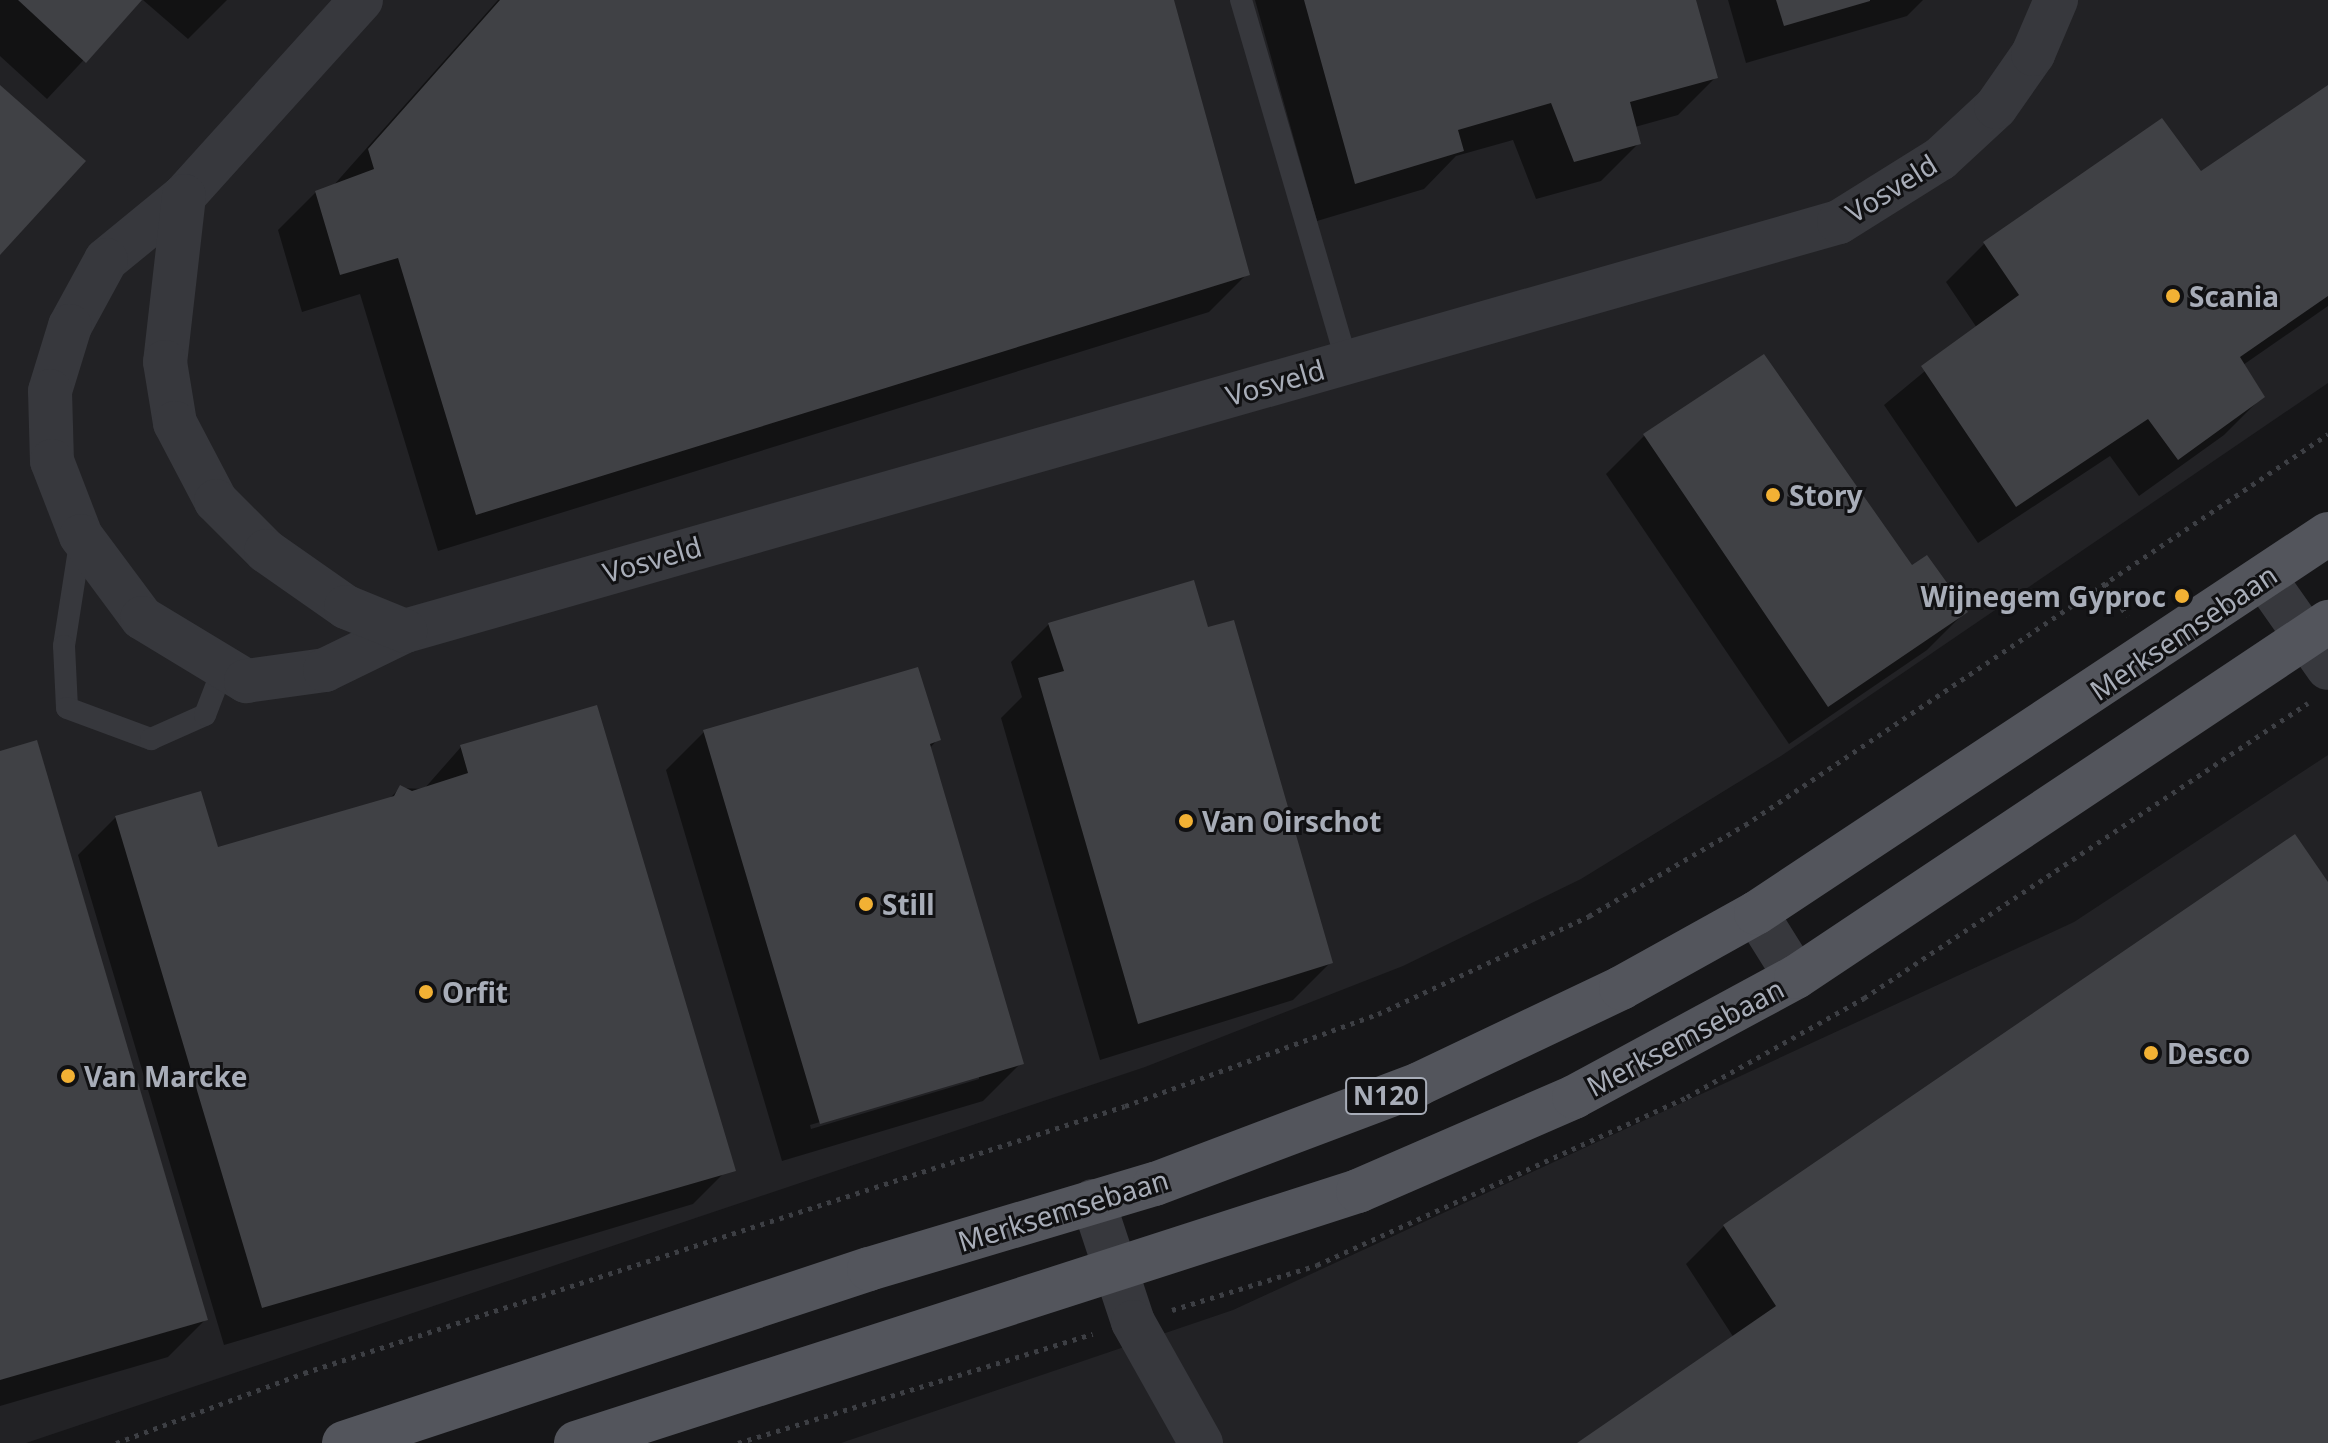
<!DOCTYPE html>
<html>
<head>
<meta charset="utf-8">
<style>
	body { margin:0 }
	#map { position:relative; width:2328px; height:1443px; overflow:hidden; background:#161618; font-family:"Noto Sans",sans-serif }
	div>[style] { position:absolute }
	.built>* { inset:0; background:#222225 }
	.shadow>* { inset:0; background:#0007 }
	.building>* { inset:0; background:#404145 }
	.path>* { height:5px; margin-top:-2.5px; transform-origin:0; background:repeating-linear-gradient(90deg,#3d3f44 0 4px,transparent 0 10px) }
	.lane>* { height:22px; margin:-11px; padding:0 11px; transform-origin:11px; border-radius:11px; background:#37383d }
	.street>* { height:44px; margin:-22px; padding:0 22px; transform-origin:22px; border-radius:22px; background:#37383d }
	.primary>* { height:44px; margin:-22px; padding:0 22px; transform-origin:22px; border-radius:22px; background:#53555c }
	.dots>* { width:22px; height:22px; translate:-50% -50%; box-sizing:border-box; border:4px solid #111113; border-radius:50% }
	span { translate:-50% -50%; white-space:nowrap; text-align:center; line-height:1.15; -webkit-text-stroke:6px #111113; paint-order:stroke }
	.shield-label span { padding:2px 6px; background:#111113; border:2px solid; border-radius:6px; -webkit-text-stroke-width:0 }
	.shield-label { font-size:26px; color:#a8adb8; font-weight:700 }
	.street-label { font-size:28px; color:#a8adb8 }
	.poi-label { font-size:28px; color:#a8adb8; font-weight:700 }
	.left { translate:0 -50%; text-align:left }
	.right { translate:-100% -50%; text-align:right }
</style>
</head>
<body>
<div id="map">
	<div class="built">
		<div style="clip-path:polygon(0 0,2328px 0,2328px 383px,1781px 756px,1581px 879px,1403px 966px,1145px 1067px,26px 1443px,0 1443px)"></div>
		<div style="clip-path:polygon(2328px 755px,2328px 1443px,841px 1443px,1233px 1310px,2074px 922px)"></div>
	</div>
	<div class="shadow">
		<div style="clip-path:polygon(0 0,140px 0,47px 99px,0 56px)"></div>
		<div style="clip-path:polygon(143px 0,227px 0,188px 39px)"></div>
		<div style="clip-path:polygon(498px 0,1172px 0,1247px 274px,1209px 312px,438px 551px,360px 294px,302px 312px,278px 230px,316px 192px,333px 186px)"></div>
		<div style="clip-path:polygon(1255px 0,1693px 0,1716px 77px,1678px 115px,1635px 127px,1639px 143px,1601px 181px,1536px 199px,1513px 140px,1456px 156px,1424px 189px,1317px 221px)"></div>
		<div style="clip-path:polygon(1728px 0,1923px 0,1907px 16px,1746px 63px)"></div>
		<div style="clip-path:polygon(2328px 88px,2328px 306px,2243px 365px,2262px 397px,2224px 435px,2139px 496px,2110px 456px,1978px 543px,1884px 405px,1977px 328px,1946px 282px,1984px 244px,2162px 121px,2200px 174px)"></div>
		<div style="clip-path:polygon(1644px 436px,1911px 568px,1965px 612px,1927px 650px,1789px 744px,1606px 474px)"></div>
		<div style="clip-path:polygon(1049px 624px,1331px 962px,1293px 1000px,1100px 1060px,1001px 718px,1022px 697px,1011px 662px)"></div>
		<div style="clip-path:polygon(evenodd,704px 732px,938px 739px,929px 749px,1021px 1063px,983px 1101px,782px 1161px,666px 770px,704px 732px,979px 1075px,979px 1079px,811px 1129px,810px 1125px,979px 1075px)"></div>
		<div style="clip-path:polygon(461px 747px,731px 1166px,693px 1204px,224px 1345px,78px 855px,116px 817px,217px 850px,388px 800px,400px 788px,424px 789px)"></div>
		<div style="clip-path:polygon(0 753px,206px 1319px,168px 1357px,0 1406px)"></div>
		<div style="clip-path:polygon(2328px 885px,2328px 1443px,1581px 1443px,1734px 1338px,1686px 1264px,1724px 1226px)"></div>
	</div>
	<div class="building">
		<div style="clip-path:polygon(18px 0,142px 0,86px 63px)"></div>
		<div style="clip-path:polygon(500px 0,1174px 0,1250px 275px,476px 515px,398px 258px,340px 275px,315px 191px,374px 169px,368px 149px)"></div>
		<div style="clip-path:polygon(1304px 0,1696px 0,1718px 78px,1630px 102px,1641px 144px,1574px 162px,1551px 103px,1458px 130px,1464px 151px,1355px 184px)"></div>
		<div style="clip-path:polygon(1776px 0,1870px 0,1870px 1px,1784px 26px)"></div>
		<div style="clip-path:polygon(0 85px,86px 161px,0 255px)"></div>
		<div style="clip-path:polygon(2328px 85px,2328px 296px,2240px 357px,2265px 397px,2178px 460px,2148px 419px,2016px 507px,1921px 366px,2019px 295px,1983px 242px,2162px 118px,2201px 171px)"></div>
		<div style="clip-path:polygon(1764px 354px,1912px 565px,1927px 555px,1968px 612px,1828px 707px,1643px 434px)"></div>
		<div style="clip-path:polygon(1194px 580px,1208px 627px,1234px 620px,1333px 963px,1138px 1024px,1038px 678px,1064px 671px,1048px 623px)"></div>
		<div style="clip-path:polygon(918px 667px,941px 740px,930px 744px,1024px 1064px,820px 1124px,703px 730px)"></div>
		<div style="clip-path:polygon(597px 705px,736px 1171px,262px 1308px,115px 816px,201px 791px,218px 847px,394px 796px,400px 785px,412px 791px,468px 773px,460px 745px)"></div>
		<div style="clip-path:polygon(37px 740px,208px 1320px,0 1380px,0 751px)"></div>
		<div style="clip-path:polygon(2295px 834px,2328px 882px,2328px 1443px,1577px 1443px,1776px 1306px,1723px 1225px)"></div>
	</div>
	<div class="path">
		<div style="left:2105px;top:583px;width:40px;rotate:56deg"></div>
		<div style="left:1172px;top:1310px;width:152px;rotate:-17.2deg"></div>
		<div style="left:1317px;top:1265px;width:406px;rotate:-24.4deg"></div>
		<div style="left:1687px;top:1097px;width:203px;rotate:-29.2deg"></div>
		<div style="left:1864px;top:998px;width:533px;rotate:-33.6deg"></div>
		<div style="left:116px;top:1443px;width:201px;rotate:-20.4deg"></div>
		<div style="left:304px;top:1373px;width:863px;rotate:-18.02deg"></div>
		<div style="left:1125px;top:1106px;width:269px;rotate:-20deg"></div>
		<div style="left:1378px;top:1014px;width:233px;rotate:-24.9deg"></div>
		<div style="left:1589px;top:916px;width:181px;rotate:-30.3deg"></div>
		<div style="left:1745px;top:825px;width:702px;rotate:-33.85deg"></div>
		<div style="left:738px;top:1443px;width:371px;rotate:-17.1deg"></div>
	</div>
	<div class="lane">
		<div style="left:1241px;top:0;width:377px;rotate:73.7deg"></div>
		<div style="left:81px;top:537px;width:110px;rotate:98.9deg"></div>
		<div style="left:64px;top:646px;width:62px;rotate:87.2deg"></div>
		<div style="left:67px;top:708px;width:90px;rotate:20.3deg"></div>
		<div style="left:151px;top:739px;width:59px;rotate:-24deg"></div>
		<div style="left:205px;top:715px;width:47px;rotate:-68.9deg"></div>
	</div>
	<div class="street">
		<div style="left:361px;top:0;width:264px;rotate:132.1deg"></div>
		<div style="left:184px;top:196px;width:101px;rotate:140.6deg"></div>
		<div style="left:106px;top:260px;width:75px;rotate:118.6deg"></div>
		<div style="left:70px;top:326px;width:68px;rotate:107.1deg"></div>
		<div style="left:50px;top:391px;width:70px;rotate:88.4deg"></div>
		<div style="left:52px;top:461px;width:80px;rotate:68.9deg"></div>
		<div style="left:81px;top:536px;width:102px;rotate:53.4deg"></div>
		<div style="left:142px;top:618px;width:122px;rotate:31.2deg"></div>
		<div style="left:246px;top:681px;width:80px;rotate:-7.9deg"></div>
		<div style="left:325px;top:670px;width:89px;rotate:-26deg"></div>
		<div style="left:405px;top:631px;width:1491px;rotate:-15.92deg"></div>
		<div style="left:1839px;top:222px;width:119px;rotate:-32deg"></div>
		<div style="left:1940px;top:159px;width:76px;rotate:-42.9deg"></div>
		<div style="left:1996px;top:107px;width:65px;rotate:-55.1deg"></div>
		<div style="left:2033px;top:54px;width:59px;rotate:-66.9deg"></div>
		<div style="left:184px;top:196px;width:167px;rotate:96.5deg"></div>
		<div style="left:165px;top:362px;width:62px;rotate:80.7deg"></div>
		<div style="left:175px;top:423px;width:88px;rotate:62.3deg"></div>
		<div style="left:216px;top:501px;width:71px;rotate:45deg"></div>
		<div style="left:266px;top:551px;width:98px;rotate:35deg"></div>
		<div style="left:346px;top:607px;width:64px;rotate:22.1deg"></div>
		<div style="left:2264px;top:577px;width:111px;rotate:54.9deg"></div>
		<div style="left:1756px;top:913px;width:75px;rotate:58deg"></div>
		<div style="left:1093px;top:1201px;width:127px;rotate:71.7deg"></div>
		<div style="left:1133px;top:1322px;width:139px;rotate:60.7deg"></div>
	</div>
	<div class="primary">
		<div style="left:344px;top:1443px;width:553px;rotate:-18.34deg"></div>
		<div style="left:869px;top:1269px;width:298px;rotate:-16.6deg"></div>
		<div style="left:1155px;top:1184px;width:282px;rotate:-20.7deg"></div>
		<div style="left:1419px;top:1084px;width:224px;rotate:-25.4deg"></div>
		<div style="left:1621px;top:988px;width:154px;rotate:-29.1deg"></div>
		<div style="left:1756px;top:913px;width:686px;rotate:-33.53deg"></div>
		<div style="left:576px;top:1443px;width:822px;rotate:-17.86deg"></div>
		<div style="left:1358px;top:1191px;width:236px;rotate:-23.5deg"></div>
		<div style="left:1574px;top:1097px;width:252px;rotate:-28.4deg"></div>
		<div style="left:1796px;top:977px;width:640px;rotate:-33.71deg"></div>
	</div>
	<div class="dots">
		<div style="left:2173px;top:296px;background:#f2b134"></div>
		<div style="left:1773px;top:495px;background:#f2b134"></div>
		<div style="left:2182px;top:596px;background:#f2b134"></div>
		<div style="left:1186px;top:821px;background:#f2b134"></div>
		<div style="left:866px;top:904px;background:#f2b134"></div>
		<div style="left:426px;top:992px;background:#f2b134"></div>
		<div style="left:2151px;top:1053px;background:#f2b134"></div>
		<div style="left:68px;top:1076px;background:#f2b134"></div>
	</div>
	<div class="shield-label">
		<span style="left:1386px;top:1096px">N120</span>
	</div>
	<div class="street-label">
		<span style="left:1891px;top:188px;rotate:-32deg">Vosveld</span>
		<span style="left:1275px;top:382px;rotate:-16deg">Vosveld</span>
		<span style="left:652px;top:559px;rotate:-16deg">Vosveld</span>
		<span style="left:2183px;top:632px;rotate:-34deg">Merksemsebaan</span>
		<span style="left:1685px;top:1037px;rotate:-28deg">Merksemsebaan</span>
		<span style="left:1063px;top:1210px;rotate:-17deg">Merksemsebaan</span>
	</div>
	<div class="poi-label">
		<span class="left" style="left:2189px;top:296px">Scania</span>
		<span class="left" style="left:1789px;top:495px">Story</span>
		<span class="right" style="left:2166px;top:596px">Wijnegem Gyproc</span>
		<span class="left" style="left:1202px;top:821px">Van Oirschot</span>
		<span class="left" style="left:882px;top:904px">Still</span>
		<span class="left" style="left:442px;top:992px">Orfit</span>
		<span class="left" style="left:2167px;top:1053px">Desco</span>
		<span class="left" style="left:84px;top:1076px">Van Marcke</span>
	</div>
</div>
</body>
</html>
